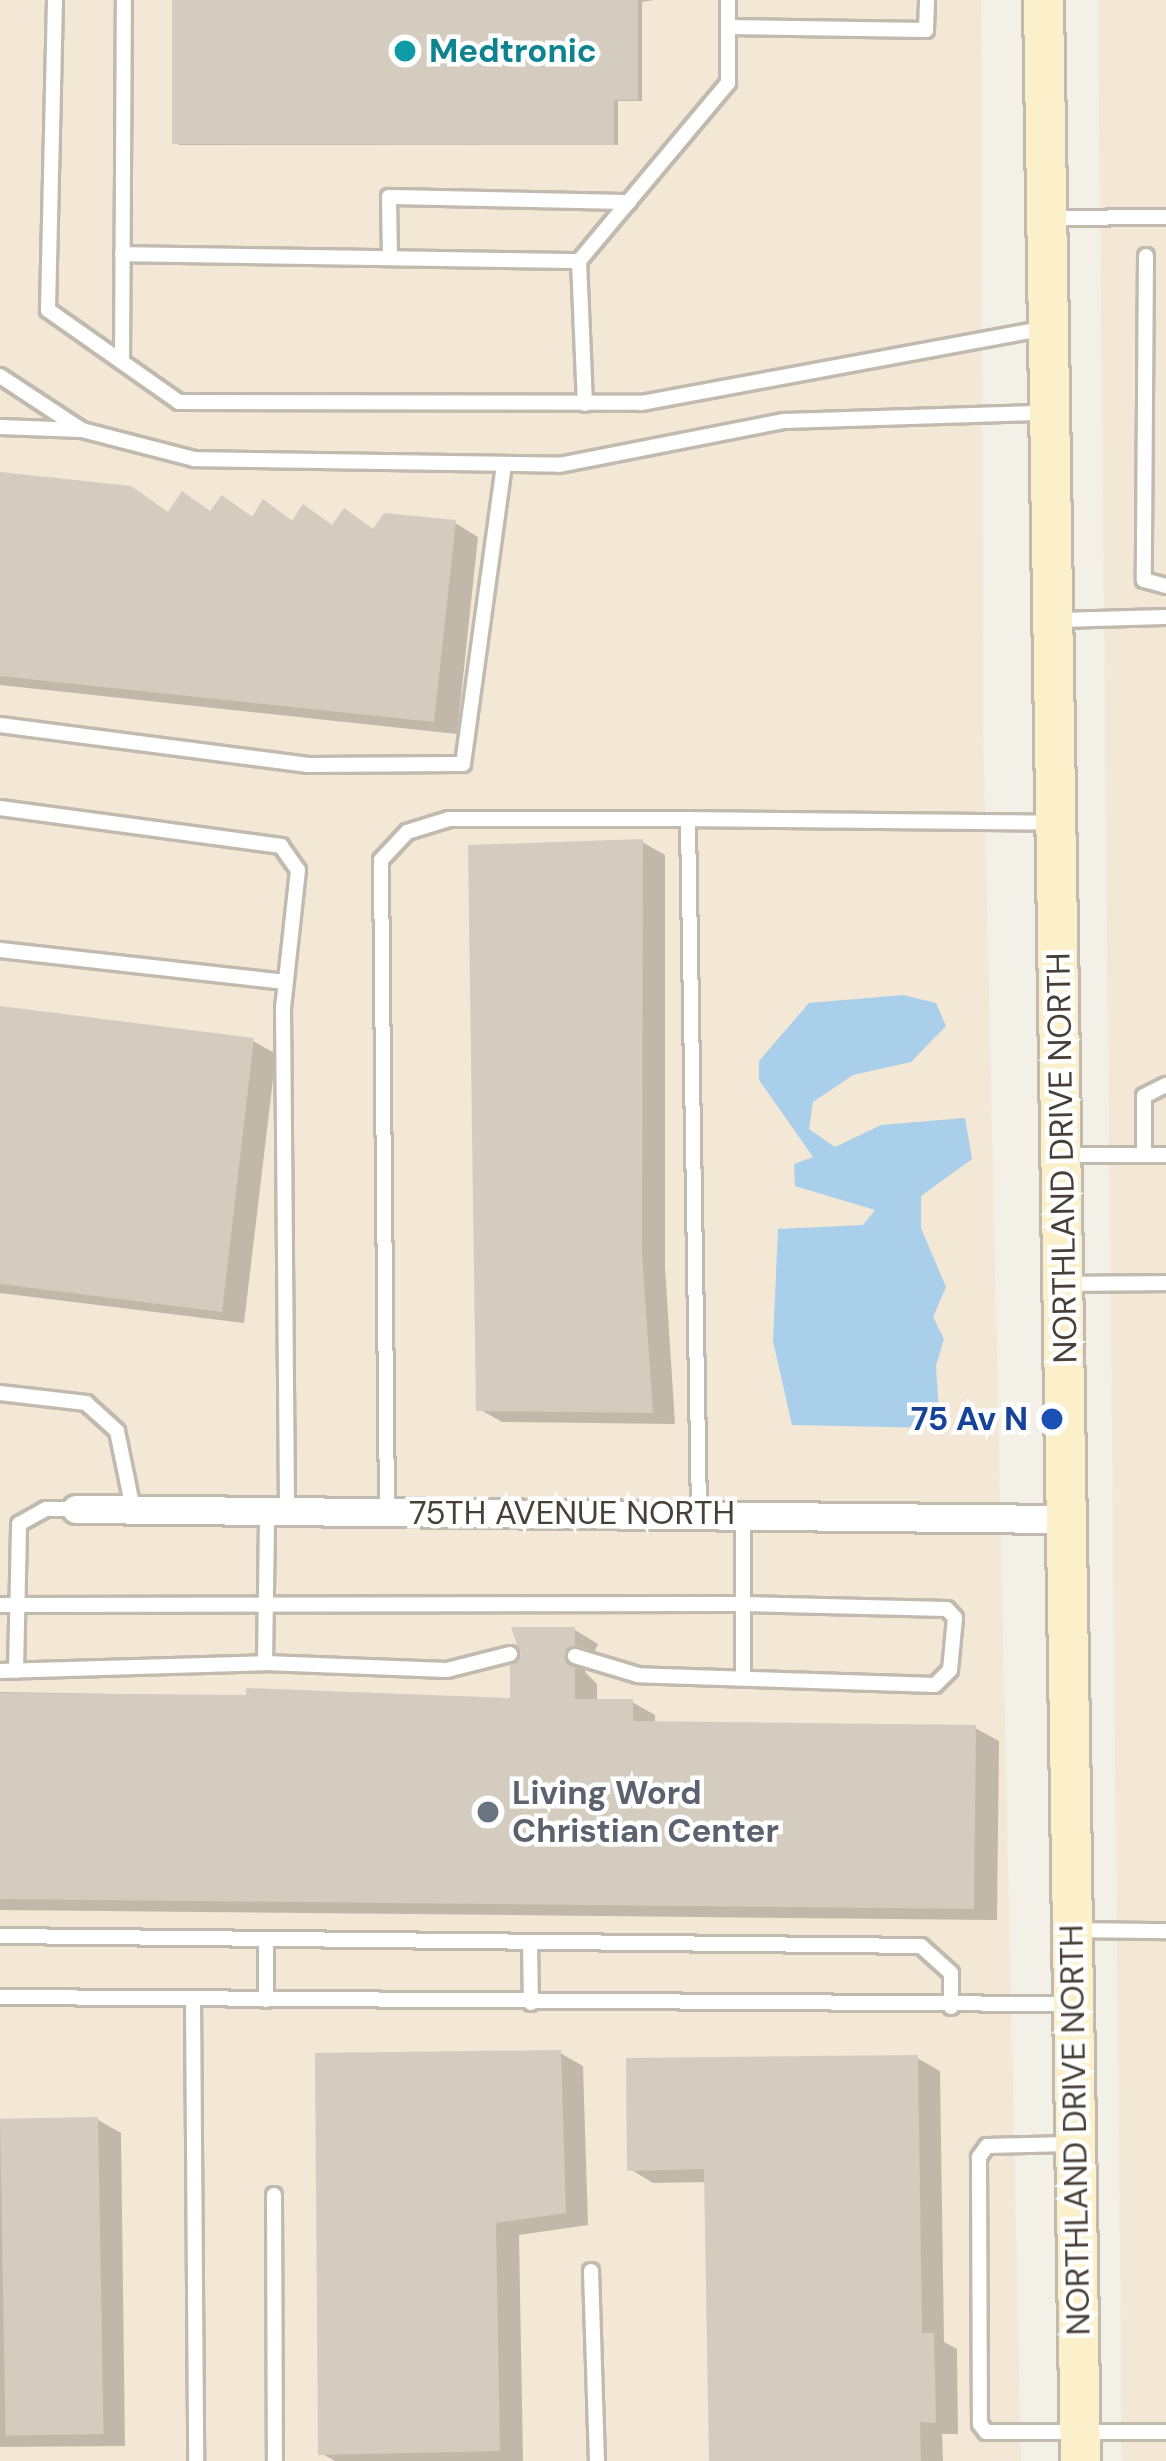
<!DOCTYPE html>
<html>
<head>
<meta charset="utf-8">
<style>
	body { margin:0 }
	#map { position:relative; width:1166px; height:2461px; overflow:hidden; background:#f3f0e8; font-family:"DM Sans",sans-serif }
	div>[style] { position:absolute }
	.commercial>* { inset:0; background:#f3e7d5 }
	.water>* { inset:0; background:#a9cfeb }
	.shadow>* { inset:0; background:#0003 }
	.building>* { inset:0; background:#d4ccbe; transform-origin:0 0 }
	.roads { filter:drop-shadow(3px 0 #c1baae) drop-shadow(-3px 0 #c1baae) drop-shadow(0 3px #c1baae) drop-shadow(0 -3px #c1baae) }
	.lane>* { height:14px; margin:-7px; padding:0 7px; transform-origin:7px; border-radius:7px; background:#fff }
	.street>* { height:27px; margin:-13.5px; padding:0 13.5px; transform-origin:13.5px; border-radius:13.5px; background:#fff }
	.secondary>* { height:39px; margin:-19.5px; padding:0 19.5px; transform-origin:19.5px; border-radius:19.5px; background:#fbf0ca }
	.dots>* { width:33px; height:33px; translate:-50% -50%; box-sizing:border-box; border:6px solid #fff; border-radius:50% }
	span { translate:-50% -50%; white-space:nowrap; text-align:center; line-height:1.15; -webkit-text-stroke:9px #fff; paint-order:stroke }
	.culture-label { font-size:33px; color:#0d838f; font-weight:700 }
	.left { translate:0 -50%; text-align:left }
	.street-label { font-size:33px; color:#464037 }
	.transit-label { font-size:33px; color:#164399; font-weight:700 }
	.right { translate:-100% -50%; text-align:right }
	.worship-label { font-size:33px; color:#5b616d; font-weight:700 }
</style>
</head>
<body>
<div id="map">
	<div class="commercial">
		<div style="clip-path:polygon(0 0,981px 0,983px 724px,1021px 2461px,0 2461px)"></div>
		<div style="clip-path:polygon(1098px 0,1166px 0,1166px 2461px,1122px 2461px)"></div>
	</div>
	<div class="water">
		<div style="clip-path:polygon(903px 995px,936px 1003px,946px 1026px,911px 1062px,853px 1075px,813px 1102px,809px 1129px,835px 1147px,881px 1125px,965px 1118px,972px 1159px,921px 1196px,921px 1228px,946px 1287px,933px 1317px,944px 1339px,936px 1366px,940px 1428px,792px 1425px,773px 1341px,778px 1229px,863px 1225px,875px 1210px,795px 1186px,794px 1164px,813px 1157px,759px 1080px,759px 1061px,809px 1003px)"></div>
	</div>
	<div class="shadow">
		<div style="clip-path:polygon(175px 0,654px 0,642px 2px,642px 101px,618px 101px,618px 145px,179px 145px)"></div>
		<div style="clip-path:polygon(0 475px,170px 514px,213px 513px,223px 499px,254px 518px,264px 503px,294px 522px,376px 531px,455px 523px,478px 537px,457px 734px,0 685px)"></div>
		<div style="clip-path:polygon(642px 842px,665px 855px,665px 1267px,675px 1424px,502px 1422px,479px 1409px)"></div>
		<div style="clip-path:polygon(0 1009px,253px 1041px,276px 1054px,244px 1323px,0 1293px)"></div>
		<div style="clip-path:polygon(575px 1630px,598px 1644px,585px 1672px,597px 1684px,597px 1702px,632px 1702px,655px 1715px,655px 1724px,975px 1728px,999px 1741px,997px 1920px,0 1910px,0 1692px,513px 1701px)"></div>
		<div style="clip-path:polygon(560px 2053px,583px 2066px,588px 2225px,519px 2235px,523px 2461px,335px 2461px,321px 2453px)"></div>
		<div style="clip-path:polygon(917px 2058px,940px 2071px,944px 2342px,957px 2349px,958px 2434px,942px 2434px,943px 2461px,712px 2461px,707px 2182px,653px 2183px,630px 2169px)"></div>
		<div style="clip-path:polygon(98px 2120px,121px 2133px,125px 2446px,0 2447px,0 2121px)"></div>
	</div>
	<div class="building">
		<div style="clip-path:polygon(172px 0,638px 0,638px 100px,614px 100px,614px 145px,172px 144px)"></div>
		<div style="clip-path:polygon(0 472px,131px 486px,168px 512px,182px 491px,210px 511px,222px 495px,252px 517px,263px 499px,292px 521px,303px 504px,332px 525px,344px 508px,373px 529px,384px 513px,456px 520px,434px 722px,0 676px)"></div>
		<div style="clip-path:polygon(643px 839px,642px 1253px,653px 1413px,476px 1411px,468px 845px)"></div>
		<div style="clip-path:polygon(0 1006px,254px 1038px,222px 1312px,0 1284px)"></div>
		<div style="clip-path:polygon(511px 1627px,575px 1627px,575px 1645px,564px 1657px,575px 1668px,575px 1699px,633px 1699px,633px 1721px,976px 1725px,974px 1909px,0 1899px,0 1693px,246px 1695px,246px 1688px,510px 1698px,510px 1666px,521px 1656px)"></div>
		<div style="clip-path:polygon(561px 2050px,566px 2213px,496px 2223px,500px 2451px,318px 2455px,315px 2053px)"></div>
		<div style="clip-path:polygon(918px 2055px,922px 2333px,934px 2333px,936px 2423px,920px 2422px,921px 2461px,709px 2461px,704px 2169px,627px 2171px,626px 2058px)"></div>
		<div style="left:98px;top:2117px;width:317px;height:98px;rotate:89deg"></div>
	</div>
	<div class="roads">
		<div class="lane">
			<div style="left:55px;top:0;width:310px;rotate:91.3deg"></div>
			<div style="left:48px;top:310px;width:160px;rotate:35.1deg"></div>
			<div style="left:179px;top:402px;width:462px;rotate:0.1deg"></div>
			<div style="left:641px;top:403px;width:410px;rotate:-10.5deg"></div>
			<div style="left:728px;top:27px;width:198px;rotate:0.9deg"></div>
			<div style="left:926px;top:30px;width:30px;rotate:-88deg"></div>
			<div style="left:1052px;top:218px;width:114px;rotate:-0.5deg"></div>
			<div style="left:122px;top:254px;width:457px;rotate:0.9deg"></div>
			<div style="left:579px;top:261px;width:143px;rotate:87.6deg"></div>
			<div style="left:390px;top:256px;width:59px;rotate:-91deg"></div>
			<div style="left:389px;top:197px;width:240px;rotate:1.2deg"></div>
			<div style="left:1146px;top:256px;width:324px;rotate:90.4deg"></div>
			<div style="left:1144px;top:580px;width:23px;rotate:15deg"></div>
			<div style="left:579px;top:261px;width:232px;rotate:-50.1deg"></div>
			<div style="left:728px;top:83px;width:83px;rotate:-90deg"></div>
			<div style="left:122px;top:362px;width:362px;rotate:-89.7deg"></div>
			<div style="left:0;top:376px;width:98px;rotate:33.4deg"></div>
			<div style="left:82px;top:430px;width:116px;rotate:14.5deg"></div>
			<div style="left:194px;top:459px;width:365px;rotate:0.9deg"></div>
			<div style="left:559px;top:465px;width:229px;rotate:-11.1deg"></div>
			<div style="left:784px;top:421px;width:261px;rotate:-1.8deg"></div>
			<div style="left:0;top:427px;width:82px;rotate:2.1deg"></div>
			<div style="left:1059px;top:620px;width:107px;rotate:-1.6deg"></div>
			<div style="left:0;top:725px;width:311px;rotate:7.4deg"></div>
			<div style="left:308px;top:765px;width:155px;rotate:-0.4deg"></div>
			<div style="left:463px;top:764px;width:302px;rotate:-82.2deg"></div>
			<div style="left:0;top:808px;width:284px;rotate:7.7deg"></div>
			<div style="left:281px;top:846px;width:29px;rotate:55deg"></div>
			<div style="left:298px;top:870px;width:139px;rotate:96.2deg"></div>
			<div style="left:283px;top:1008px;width:503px;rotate:89.54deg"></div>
			<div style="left:0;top:950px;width:287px;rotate:6.4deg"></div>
			<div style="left:1066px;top:1155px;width:100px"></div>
			<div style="left:1144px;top:1155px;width:59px;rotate:-90deg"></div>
			<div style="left:1144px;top:1096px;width:25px;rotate:-27deg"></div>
			<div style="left:1068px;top:1284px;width:98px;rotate:-0.6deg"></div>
			<div style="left:0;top:1393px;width:87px;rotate:6.6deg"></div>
			<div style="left:86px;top:1403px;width:42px;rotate:42.1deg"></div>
			<div style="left:117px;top:1431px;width:80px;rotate:78.4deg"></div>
			<div style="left:387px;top:1512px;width:652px;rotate:-90.53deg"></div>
			<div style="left:381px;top:860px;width:38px;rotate:-47deg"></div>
			<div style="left:407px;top:832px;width:44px;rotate:-17.2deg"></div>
			<div style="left:449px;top:819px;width:239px"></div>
			<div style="left:699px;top:1514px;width:695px;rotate:-90.91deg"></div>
			<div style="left:688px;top:819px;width:362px;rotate:0.6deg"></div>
			<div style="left:0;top:1605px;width:741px;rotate:-0.08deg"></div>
			<div style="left:741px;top:1604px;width:206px;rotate:1.4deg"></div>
			<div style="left:947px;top:1609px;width:12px;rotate:48deg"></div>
			<div style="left:955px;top:1618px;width:52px;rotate:95.5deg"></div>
			<div style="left:950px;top:1670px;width:21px;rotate:135deg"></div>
			<div style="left:935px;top:1685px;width:297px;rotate:-178.1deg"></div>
			<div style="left:638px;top:1675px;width:66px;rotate:-163.2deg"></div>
			<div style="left:265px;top:1663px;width:152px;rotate:-89.2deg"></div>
			<div style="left:0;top:1671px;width:265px;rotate:-1.7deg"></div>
			<div style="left:265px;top:1663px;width:182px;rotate:2.2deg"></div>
			<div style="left:447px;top:1670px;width:65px;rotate:-14.3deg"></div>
			<div style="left:16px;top:1671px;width:147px;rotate:-88.8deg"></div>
			<div style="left:19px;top:1524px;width:31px;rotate:-29deg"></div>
			<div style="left:46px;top:1509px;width:30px"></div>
			<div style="left:743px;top:1676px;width:162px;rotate:-90deg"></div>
			<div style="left:1078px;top:1930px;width:88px;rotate:0.7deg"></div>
			<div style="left:0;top:1936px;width:921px;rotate:0.62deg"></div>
			<div style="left:921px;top:1946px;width:40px;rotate:42deg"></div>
			<div style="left:951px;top:1973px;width:34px;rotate:90deg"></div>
			<div style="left:266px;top:1940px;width:60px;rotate:90deg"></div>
			<div style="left:530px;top:1942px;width:61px;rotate:89.1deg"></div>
			<div style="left:0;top:1997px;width:1069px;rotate:0.38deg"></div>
			<div style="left:193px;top:1999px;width:462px;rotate:89.6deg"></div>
			<div style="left:1069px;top:2144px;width:82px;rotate:178.6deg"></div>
			<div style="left:987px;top:2146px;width:14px;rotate:126deg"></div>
			<div style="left:979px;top:2157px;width:267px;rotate:89.8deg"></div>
			<div style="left:980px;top:2424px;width:10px;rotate:53deg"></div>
			<div style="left:986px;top:2432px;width:180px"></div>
			<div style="left:274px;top:2195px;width:266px;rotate:89.8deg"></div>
			<div style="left:591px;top:2271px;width:190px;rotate:88.2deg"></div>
		</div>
		<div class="street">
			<div style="left:76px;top:1509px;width:992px;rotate:0.58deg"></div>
		</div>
		<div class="secondary">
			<div style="left:1043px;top:0;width:2461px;rotate:89.14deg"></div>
		</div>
	</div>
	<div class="dots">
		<div style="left:405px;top:51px;background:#0f9aa8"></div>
		<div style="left:1052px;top:1419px;background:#1a4fb4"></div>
		<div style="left:488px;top:1812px;background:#6b7280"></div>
	</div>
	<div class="culture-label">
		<span class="left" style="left:429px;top:51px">Medtronic</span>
	</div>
	<div class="street-label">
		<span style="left:1062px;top:1158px;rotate:-91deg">NORTHLAND DRIVE NORTH</span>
		<span style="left:572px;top:1513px">75TH AVENUE NORTH</span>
		<span style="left:1075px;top:2130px;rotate:-91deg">NORTHLAND DRIVE NORTH</span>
	</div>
	<div class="transit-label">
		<span class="right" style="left:1028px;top:1419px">75 Av N</span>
	</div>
	<div class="worship-label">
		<span class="left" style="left:512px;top:1812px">Living Word<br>Christian Center</span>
	</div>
</div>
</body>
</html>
